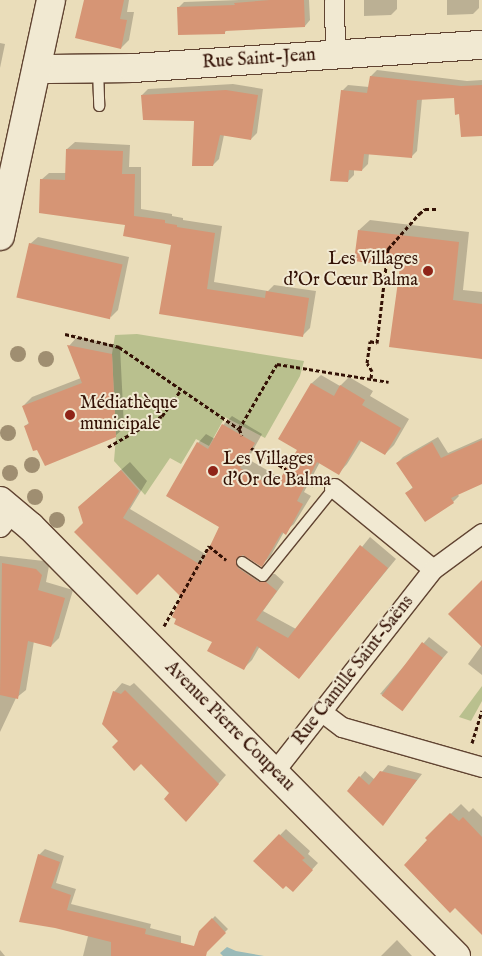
<!DOCTYPE html>
<html>
<head>
<meta charset="utf-8">
<style>
	body { margin:0 }
	#map { position:relative; width:482px; height:956px; overflow:hidden; background:#eaddba; font-family:"IM FELL English",serif }
	div>[style] { position:absolute }
	.green>* { inset:0; background:#b9c08e }
	.water>* { inset:0; background:#9abab8 }
	.shadow>* { inset:0; background:#0003 }
	.building>* { inset:0; background:#d69575; transform-origin:0 0 }
	.path>* { height:3px; margin-top:-1.5px; transform-origin:0; background:repeating-linear-gradient(90deg,#331105 0 4px,transparent 0 6.5px) }
	.roads { filter:drop-shadow(1px 0 #614432) drop-shadow(-1px 0 #614432) drop-shadow(0 1px #614432) drop-shadow(0 -1px #614432) }
	.lane>* { height:10px; margin:-5px; padding:0 5px; transform-origin:5px; border-radius:5px; background:#f1e9d2 }
	.street>* { height:19px; margin:-9.5px; padding:0 9.5px; transform-origin:9.5px; border-radius:9.5px; background:#f1e9d2 }
	.secondary>* { height:28px; margin:-14px; padding:0 14px; transform-origin:14px; border-radius:14px; background:#f1e9d2 }
	.trees>* { width:16px; height:16px; margin:-8px; border-radius:50%; background:#9f8e71 }
	.dots>* { width:14px; height:14px; translate:-50% -50%; box-sizing:border-box; border:2px solid #f1e9d2; border-radius:50% }
	span { translate:-50% -50%; white-space:nowrap; text-align:center; line-height:1.15; -webkit-text-stroke:4px #f1e9d2; paint-order:stroke }
	.street-label { font-size:18px; color:#331105 }
	.poi-label { font-size:18px; color:#331105 }
	.right { translate:-100% -50%; text-align:right }
	.left { translate:0 -50%; text-align:left }
</style>
</head>
<body>
<div id="map">
	<div class="green">
		<div style="clip-path:polygon(137px 334px,304px 361px,300px 376px,265px 438px,225px 417px,209px 446px,196px 439px,181px 464px,170px 458px,145px 495px,114px 461px,116px 437px,112px 354px,115px 335px)"></div>
		<div style="clip-path:polygon(482px 686px,482px 701px,471px 721px,459px 717px)"></div>
	</div>
	<div class="water">
		<div style="clip-path:polygon(227px 947px,236px 951px,264px 956px,223px 956px,220px 953px)"></div>
	</div>
	<div class="shadow">
		<div style="clip-path:polygon(85px 0,129px 0,127px 12px,134px 12px,129px 40px,121px 48px)"></div>
		<div style="clip-path:polygon(239px 0,309px 0,310px 20px,305px 26px,227px 30px,224px 33px,178px 8px,184px 2px)"></div>
		<div style="clip-path:polygon(364px 0,397px 0,397px 9px,391px 15px,364px 16px)"></div>
		<div style="clip-path:polygon(447px 0,479px 0,479px 8px,473px 14px,447px 15px)"></div>
		<div style="clip-path:polygon(0 43px,5px 44px,0 68px)"></div>
		<div style="clip-path:polygon(377px 70px,467px 81px,482px 80px,482px 134px,455px 97px,422px 99px,417px 151px,411px 157px,369px 153px,368px 164px,362px 170px,354px 169px,354px 175px,348px 181px,342px 91px,348px 85px,369px 87px,371px 76px)"></div>
		<div style="clip-path:polygon(233px 84px,263px 89px,257px 133px,251px 139px,224px 135px,219px 159px,213px 165px,195px 120px,142px 95px,148px 89px)"></div>
		<div style="clip-path:polygon(75px 142px,130px 145px,129px 167px,141px 167px,141px 209px,172px 214px,172px 216px,183px 218px,183px 220px,222px 226px,214px 282px,268px 291px,274px 285px,316px 291px,310px 328px,303px 335px,161px 313px,172px 244px,126px 224px,41px 180px,49px 173px,67px 173px,67px 149px)"></div>
		<div style="clip-path:polygon(370px 220px,469px 232px,463px 290px,482px 292px,482px 358px,402px 266px,359px 230px)"></div>
		<div style="clip-path:polygon(38px 237px,129px 257px,118px 310px,111px 317px,30px 244px)"></div>
		<div style="clip-path:polygon(77px 337px,120px 346px,124px 428px,115px 436px,25px 426px,30px 422px,23px 406px,32px 397px,81px 378px,69px 346px)"></div>
		<div style="clip-path:polygon(321px 375px,340px 386px,349px 377px,373px 391px,370px 396px,409px 419px,394px 445px,385px 454px,362px 440px,347px 464px,339px 473px,320px 462px,304px 492px,311px 496px,294px 524px,284px 532px,270px 557px,261px 565px,246px 555px,246px 559px,268px 574px,275px 574px,284px 582px,263px 611px,296px 629px,370px 537px,396px 559px,299px 677px,260px 646px,252px 660px,244px 668px,214px 642px,183px 597px,158px 572px,85px 523px,88px 499px,130px 462px,147px 481px,130px 509px,207px 555px,220px 526px,198px 443px,206px 434px,215px 439px,223px 425px,232px 416px,262px 434px,248px 459px,282px 479px,299px 449px,280px 439px,312px 383px)"></div>
		<div style="clip-path:polygon(438px 437px,448px 453px,482px 438px,482px 483px,457px 493px,459px 496px,453px 502px,406px 493px,413px 487px,397px 463px,403px 457px)"></div>
		<div style="clip-path:polygon(0 556px,44px 561px,49px 566px,46px 582px,73px 590px,59px 638px,51px 646px,34px 641px,26px 690px,16px 698px,0 732px)"></div>
		<div style="clip-path:polygon(429px 637px,448px 652px,405px 703px,380px 694px)"></div>
		<div style="clip-path:polygon(482px 645px,482px 675px,468px 664px)"></div>
		<div style="clip-path:polygon(122px 683px,130px 686px,134px 683px,226px 775px,194px 812px,171px 793px,119px 741px,114px 692px)"></div>
		<div style="clip-path:polygon(388px 765px,422px 774px,383px 824px,360px 777px,365px 771px,375px 780px)"></div>
		<div style="clip-path:polygon(461px 804px,469px 812px,473px 808px,482px 817px,482px 933px,426px 838px)"></div>
		<div style="clip-path:polygon(286px 829px,310px 851px,308px 854px,318px 863px,298px 885px,255px 861px)"></div>
		<div style="clip-path:polygon(45px 849px,64px 856px,56px 883px,76px 889px,71px 904px,151px 924px,150px 928px,181px 936px,181px 956px,83px 956px,88px 936px,55px 926px,39px 855px)"></div>
		<div style="clip-path:polygon(215px 916px,228px 929px,205px 952px,200px 932px)"></div>
		<div style="clip-path:polygon(397px 940px,412px 956px,381px 956px)"></div>
		<div style="clip-path:polygon(0 950px,5px 956px,0 956px)"></div>
	</div>
	<div class="building">
		<div style="clip-path:polygon(84px 0,124px 0,120px 19px,127px 20px,121px 49px,75px 38px)"></div>
		<div style="clip-path:polygon(270px 0,304px 0,305px 27px,225px 31px,225px 34px,178px 35px,177px 7px,235px 5px,234px 3px)"></div>
		<div style="clip-path:polygon(370px 76px,461px 86px,482px 85px,482px 136px,461px 137px,459px 114px,455px 115px,454px 98px,417px 100px,412px 158px,364px 154px,362px 171px,349px 170px,348px 182px,330px 181px,341px 90px,367px 93px)"></div>
		<div style="clip-path:polygon(226px 90px,258px 95px,251px 140px,220px 135px,213px 166px,192px 166px,194px 121px,143px 120px,141px 95px)"></div>
		<div style="clip-path:polygon(66px 149px,123px 151px,122px 174px,135px 174px,134px 216px,165px 220px,165px 223px,177px 225px,177px 227px,215px 233px,207px 289px,265px 298px,266px 291px,309px 298px,303px 337px,159px 314px,171px 245px,123px 236px,125px 225px,39px 213px,40px 179px,65px 180px)"></div>
		<div style="clip-path:polygon(358px 230px,459px 242px,453px 300px,482px 304px,482px 359px,389px 347px,400px 267px,354px 261px)"></div>
		<div style="left:29px;top:243px;width:96px;height:56px;rotate:13deg"></div>
		<div style="clip-path:polygon(67px 345px,112px 354px,116px 437px,45px 466px,37px 450px,33px 451px,24px 426px,29px 424px,22px 406px,82px 383px)"></div>
		<div style="clip-path:polygon(311px 383px,334px 396px,340px 385px,365px 400px,362px 405px,401px 428px,385px 455px,359px 440px,339px 475px,317px 462px,297px 501px,303px 504px,286px 535px,282px 532px,262px 567px,243px 555px,236px 559px,238px 568px,259px 582px,266px 582px,277px 591px,256px 620px,288px 638px,360px 545px,388px 568px,299px 679px,257px 646px,244px 670px,207px 651px,212px 642px,174px 624px,176px 619px,172px 617px,181px 597px,158px 574px,137px 595px,74px 532px,83px 523px,78px 507px,121px 470px,139px 491px,123px 518px,201px 565px,219px 527px,166px 496px,197px 442px,208px 449px,222px 424px,255px 443px,240px 468px,275px 488px,297px 450px,278px 439px)"></div>
		<div style="clip-path:polygon(482px 440px,482px 484px,451px 498px,454px 503px,425px 522px,405px 493px,413px 488px,396px 463px,432px 442px,441px 458px)"></div>
		<div style="clip-path:polygon(2px 563px,36px 569px,42px 575px,38px 590px,65px 598px,51px 647px,28px 641px,18px 699px,0 695px)"></div>
		<div style="clip-path:polygon(482px 580px,482px 647px,448px 614px)"></div>
		<div style="left:422px;top:642px;width:26px;height:67px;rotate:37deg"></div>
		<div style="clip-path:polygon(125px 690px,219px 784px,186px 822px,164px 799px,169px 793px,141px 764px,134px 771px,112px 747px,118px 741px,102px 724px,113px 691px,121px 694px)"></div>
		<div style="clip-path:polygon(380px 771px,417px 780px,383px 826px,347px 791px,359px 776px,369px 785px)"></div>
		<div style="clip-path:polygon(450px 813px,459px 821px,463px 817px,482px 837px,482px 935px,455px 908px,450px 913px,404px 865px,427px 840px,425px 838px)"></div>
		<div style="clip-path:polygon(279px 834px,305px 858px,302px 860px,313px 870px,293px 892px,286px 886px,283px 889px,253px 861px)"></div>
		<div style="clip-path:polygon(38px 854px,60px 862px,51px 888px,71px 895px,67px 910px,146px 929px,145px 934px,194px 946px,199px 931px,212px 918px,226px 933px,207px 952px,206px 956px,111px 956px,111px 942px,55px 928px,19px 922px)"></div>
	</div>
	<div class="path">
		<div style="left:65px;top:334px;width:56px;rotate:13.5deg"></div>
		<div style="left:119px;top:347px;width:145px;rotate:34.3deg"></div>
		<div style="left:239px;top:429px;width:7px;rotate:63deg"></div>
		<div style="left:371px;top:378px;width:7px;rotate:-82deg"></div>
		<div style="left:372px;top:371px;width:9px;rotate:-122deg"></div>
		<div style="left:367px;top:363px;width:22px;rotate:-82deg"></div>
		<div style="left:370px;top:341px;width:7px;rotate:16deg"></div>
		<div style="left:377px;top:343px;width:95px;rotate:-83.3deg"></div>
		<div style="left:388px;top:249px;width:47px;rotate:-48.5deg"></div>
		<div style="left:419px;top:214px;width:8px;rotate:-40deg"></div>
		<div style="left:425px;top:209px;width:12px"></div>
		<div style="left:239px;top:429px;width:75px;rotate:-59.7deg"></div>
		<div style="left:277px;top:364px;width:113px;rotate:9.1deg"></div>
		<div style="left:108px;top:447px;width:62px;rotate:-29.9deg"></div>
		<div style="left:162px;top:416px;width:32px;rotate:-54deg"></div>
		<div style="left:251px;top:448px;width:41px;rotate:31deg"></div>
		<div style="left:291px;top:472px;width:26px;rotate:31deg"></div>
		<div style="left:164px;top:626px;width:92px;rotate:-60.6deg"></div>
		<div style="left:209px;top:546px;width:22px;rotate:39deg"></div>
		<div style="left:472px;top:743px;width:34px;rotate:-73deg"></div>
	</div>
	<div class="roads">
		<div class="lane">
			<div style="left:98px;top:69px;width:37px;rotate:88deg"></div>
			<div style="left:242px;top:562px;width:25px;rotate:34deg"></div>
			<div style="left:263px;top:576px;width:113px;rotate:-51.1deg"></div>
		</div>
		<div class="street">
			<div style="left:334px;top:0;width:54px;rotate:88.9deg"></div>
			<div style="left:334px;top:488px;width:128px;rotate:39.3deg"></div>
			<div style="left:0;top:527px;width:21px;rotate:-51deg"></div>
			<div style="left:322px;top:712px;width:25px;rotate:37deg"></div>
			<div style="left:342px;top:727px;width:146px;rotate:15.9deg"></div>
			<div style="left:273px;top:773px;width:259px;rotate:-51.9deg"></div>
			<div style="left:433px;top:569px;width:61px;rotate:-36.3deg"></div>
		</div>
		<div class="secondary">
			<div style="left:37px;top:66px;width:12px;rotate:14deg"></div>
			<div style="left:49px;top:69px;width:84px;rotate:-0.7deg"></div>
			<div style="left:133px;top:68px;width:350px;rotate:-3.8deg"></div>
			<div style="left:0;top:236px;width:241px;rotate:-77.8deg"></div>
			<div style="left:0;top:501px;width:40px;rotate:40deg"></div>
			<div style="left:31px;top:527px;width:604px;rotate:45.27deg"></div>
		</div>
	</div>
	<div class="trees">
		<div style="left:18px;top:354px"></div>
		<div style="left:46px;top:359px"></div>
		<div style="left:8px;top:433px"></div>
		<div style="left:32px;top:465px"></div>
		<div style="left:10px;top:473px"></div>
		<div style="left:35px;top:497px"></div>
		<div style="left:57px;top:520px"></div>
	</div>
	<div class="dots">
		<div style="left:428px;top:271px;background:#8f2418"></div>
		<div style="left:70px;top:415px;background:#8f2418"></div>
		<div style="left:213px;top:471px;background:#8f2418"></div>
	</div>
	<div class="street-label">
		<span style="left:259px;top:60px;rotate:-4deg">Rue Saint-Jean</span>
		<span style="left:354px;top:671px;rotate:-52deg">Rue Camille Saint-Saëns</span>
		<span style="left:229px;top:727px;rotate:45deg">Avenue Pierre Coupeau</span>
	</div>
	<div class="poi-label">
		<span class="right" style="left:418px;top:271px">Les Villages<br>d'Or Cœur Balma</span>
		<span class="left" style="left:80px;top:415px">Médiathèque<br>municipale</span>
		<span class="left" style="left:223px;top:471px">Les Villages<br>d'Or de Balma</span>
	</div>
</div>
</body>
</html>
